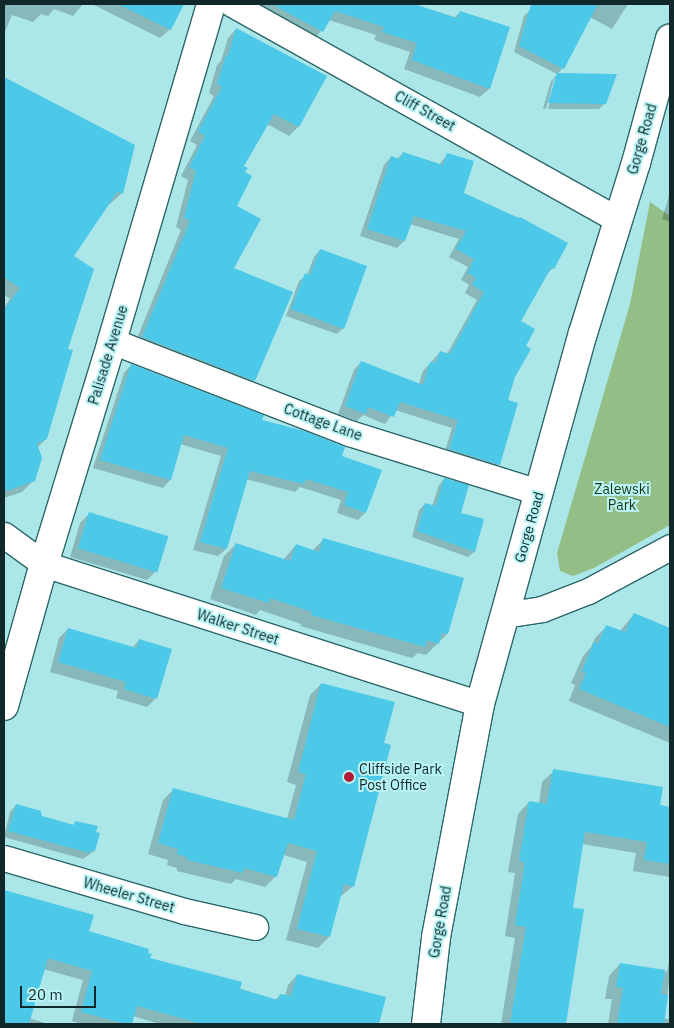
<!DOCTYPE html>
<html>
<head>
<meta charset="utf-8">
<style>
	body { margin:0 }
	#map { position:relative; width:674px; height:1028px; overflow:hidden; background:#abe6e9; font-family:"IBM Plex Sans",sans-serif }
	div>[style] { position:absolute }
	.green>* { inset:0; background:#93bf87 }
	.shadow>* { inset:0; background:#0003 }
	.building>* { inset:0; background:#4cc8e9; transform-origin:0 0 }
	.roads { filter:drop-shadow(1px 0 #2c6668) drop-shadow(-1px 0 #2c6668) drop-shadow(0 1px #2c6668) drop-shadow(0 -1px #2c6668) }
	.minor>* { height:25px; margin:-12.5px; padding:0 12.5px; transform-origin:12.5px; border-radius:12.5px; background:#fff }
	.major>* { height:28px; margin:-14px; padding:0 14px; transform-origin:14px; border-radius:14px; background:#fff }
	.dots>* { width:14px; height:14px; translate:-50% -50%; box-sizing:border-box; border:2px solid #b8f4f6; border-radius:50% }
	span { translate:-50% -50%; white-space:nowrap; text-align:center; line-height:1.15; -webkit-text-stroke:4px #b8f4f6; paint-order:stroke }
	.street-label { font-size:14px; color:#102829 }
	.park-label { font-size:14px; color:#193611 }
	.poi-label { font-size:14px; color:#102829 }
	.left { translate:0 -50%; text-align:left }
	.frame { position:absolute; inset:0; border:5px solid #102829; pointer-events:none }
	.scale { position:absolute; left:20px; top:986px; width:76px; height:22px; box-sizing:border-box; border:2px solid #102829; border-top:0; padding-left:6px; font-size:15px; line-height:18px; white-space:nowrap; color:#102829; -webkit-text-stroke:4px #b8f4f6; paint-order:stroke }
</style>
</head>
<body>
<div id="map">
	<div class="green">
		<div style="clip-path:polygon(650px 202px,670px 216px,670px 525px,594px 568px,573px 576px,560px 571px,557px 553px,630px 304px)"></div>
	</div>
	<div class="shadow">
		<div style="clip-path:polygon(4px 4px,83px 4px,73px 16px,54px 9px,48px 16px,41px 14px,33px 22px,12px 15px,4px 34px)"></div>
		<div style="clip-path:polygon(92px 4px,183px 4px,170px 29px,160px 38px)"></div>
		<div style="clip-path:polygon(249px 4px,419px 4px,418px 6px,454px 18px,460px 12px,508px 28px,489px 89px,480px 97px,404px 69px,410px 52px,374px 40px,376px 35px,329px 20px,314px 40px)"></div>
		<div style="clip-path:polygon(549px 4px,628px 4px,612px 29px,590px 17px,563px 68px,557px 74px,514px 52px,524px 16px,530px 10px,544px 14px)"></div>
		<div style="clip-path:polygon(236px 29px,323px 82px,298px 127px,289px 136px,267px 124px,243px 167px,235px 207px,233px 269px,254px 380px,245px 389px,134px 346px,181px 230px,176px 227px,188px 180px,181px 176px,197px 145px,190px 141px,214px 96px,209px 93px,217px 65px,221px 61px,228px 38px)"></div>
		<div style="clip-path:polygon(557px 75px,605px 103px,599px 109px,548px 109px,557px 79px,554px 79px,546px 109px,543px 108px,551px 81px)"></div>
		<div style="clip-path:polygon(4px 78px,134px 146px,122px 193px,110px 204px,108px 203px,72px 256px,67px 350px,46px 439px,37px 448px,34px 480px,22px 492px,4px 498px,4px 308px,10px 299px,4px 295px)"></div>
		<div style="clip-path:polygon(403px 153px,439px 165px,447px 155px,463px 194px,553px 268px,545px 276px,520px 322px,524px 346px,507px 401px,499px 464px,491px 472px,443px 457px,452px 428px,395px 410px,385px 424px,363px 415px,357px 421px,338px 414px,354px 370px,361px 362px,419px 384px,423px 371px,433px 360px,440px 352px,447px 354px,477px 300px,465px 293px,469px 285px,461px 280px,468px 267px,449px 257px,459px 239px,410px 224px,404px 241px,397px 248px,360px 236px,384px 165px,391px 157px,397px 159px)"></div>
		<div style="clip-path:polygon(670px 192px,670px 222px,662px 219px)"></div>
		<div style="clip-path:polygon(320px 250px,343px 328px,337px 334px,286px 316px,299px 281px,307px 275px,314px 257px)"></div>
		<div style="clip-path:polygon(131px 365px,341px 457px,365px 513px,358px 520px,337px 513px,341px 500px,300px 487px,295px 492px,246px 479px,226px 549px,218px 556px,193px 550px,221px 456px,180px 444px,170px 480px,163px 488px,93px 468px,124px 373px)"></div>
		<div style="clip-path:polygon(444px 479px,474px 552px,468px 557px,412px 537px,419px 510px,425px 504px,432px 506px,439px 485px)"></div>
		<div style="clip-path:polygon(89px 514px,156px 571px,147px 580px,70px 557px,80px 523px)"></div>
		<div style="clip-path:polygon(323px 540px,447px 634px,426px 655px,418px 653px,412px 658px,300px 626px,301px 624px,260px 610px,256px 615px,210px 599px,224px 556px,236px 544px,283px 560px,296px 545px,312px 551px)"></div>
		<div style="clip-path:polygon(634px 614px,670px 629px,670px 743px,569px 701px,575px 685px,571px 683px,583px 656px,591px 647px,595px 638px,607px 626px,620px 631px)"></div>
		<div style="clip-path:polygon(68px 629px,132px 648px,139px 640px,156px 698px,147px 707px,116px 698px,118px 691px,50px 672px,59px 638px)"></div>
		<div style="clip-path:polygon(321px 684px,383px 744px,353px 886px,340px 897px,329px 937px,318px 948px,286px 940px,307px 862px,284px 855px,276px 876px,265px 887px,236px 879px,231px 884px,177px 871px,177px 868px,167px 865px,168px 860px,148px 854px,163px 800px,174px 789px,287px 819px,296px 785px,287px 782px,310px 695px)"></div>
		<div style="clip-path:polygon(554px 771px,670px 808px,670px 877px,633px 871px,636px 853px,582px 844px,572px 909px,582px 910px,564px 1024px,501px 1024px,515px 938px,505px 936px,515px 873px,508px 872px,518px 814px,529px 802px,539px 804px,542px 782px)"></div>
		<div style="clip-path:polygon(16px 805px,41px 817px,72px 826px,76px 822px,94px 851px,83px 859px,4px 837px,10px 812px)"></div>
		<div style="clip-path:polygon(4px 891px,92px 916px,88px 932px,149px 958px,275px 1000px,280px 995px,285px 996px,288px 985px,297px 975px,385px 998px,378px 1024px,160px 1024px,132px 1016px,130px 1024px,82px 1024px,72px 1021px,83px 980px,43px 969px,29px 1018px,48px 1024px,4px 1024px)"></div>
		<div style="clip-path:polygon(670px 955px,670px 975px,664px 1018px,670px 1020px,670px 1024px,608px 1024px,612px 999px,605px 999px,609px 976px,620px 964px,667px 972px)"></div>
	</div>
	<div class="building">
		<div style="clip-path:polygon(118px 4px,184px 4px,171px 30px)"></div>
		<div style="clip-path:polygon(272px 4px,414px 4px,457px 18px,460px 11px,510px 27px,490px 89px,412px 60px,417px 43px,382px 32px,384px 27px,335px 11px,323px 32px)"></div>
		<div style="clip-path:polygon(531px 4px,598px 4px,564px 69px,519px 46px)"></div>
		<div style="clip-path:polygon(236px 28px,327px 76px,299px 127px,274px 114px,244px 166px,248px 168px,245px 172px,252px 176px,237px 206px,261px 219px,234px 268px,293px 292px,255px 381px,142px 337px,190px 221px,184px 218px,196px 171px,189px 167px,205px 136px,198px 131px,222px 87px,217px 84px,226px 55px,228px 56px)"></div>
		<div style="clip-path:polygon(557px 73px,617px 74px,606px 104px,548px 103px)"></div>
		<div style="clip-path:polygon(4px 77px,135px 145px,123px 194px,118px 191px,74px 256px,94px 269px,68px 349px,73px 350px,47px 439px,37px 443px,42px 458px,35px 481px,4px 492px,4px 310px,20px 288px,4px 277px)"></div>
		<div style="clip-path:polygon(403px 152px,443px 165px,447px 153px,474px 161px,464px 193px,519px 218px,520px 217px,568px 243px,554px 269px,551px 268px,521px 321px,535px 329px,526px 346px,531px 349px,515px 377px,508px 400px,518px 403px,500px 465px,449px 449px,458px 420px,400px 402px,394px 417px,368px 407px,366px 414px,345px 406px,361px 361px,423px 385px,430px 362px,436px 363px,440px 351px,450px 354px,484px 292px,472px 285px,476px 277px,467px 273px,474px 259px,456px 249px,466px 231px,414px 216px,405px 241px,367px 229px,391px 156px,400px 159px)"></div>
		<div style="clip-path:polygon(320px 249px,367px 266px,344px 329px,291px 309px,305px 273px,310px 275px)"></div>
		<div style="clip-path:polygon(131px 364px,264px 415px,262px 420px,305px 431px,345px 447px,342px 456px,382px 470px,366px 513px,344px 505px,348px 492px,306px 479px,304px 484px,250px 471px,227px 549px,200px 542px,228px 448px,184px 435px,171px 480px,100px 460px)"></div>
		<div style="clip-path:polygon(444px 478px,469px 485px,461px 513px,484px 519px,475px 552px,417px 531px,425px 503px,436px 506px)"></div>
		<div style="left:89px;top:512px;width:83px;height:38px;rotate:17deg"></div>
		<div style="clip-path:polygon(323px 538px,464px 578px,448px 634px,442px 633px,439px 644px,427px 640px,425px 647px,311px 615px,312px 612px,270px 598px,269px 603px,221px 588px,236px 543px,290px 561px,296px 544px,319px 552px)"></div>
		<div style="clip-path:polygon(634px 613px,670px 628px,670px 727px,579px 689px,586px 673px,582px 671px,594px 642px,598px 644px,606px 625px,625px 632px)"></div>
		<div style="clip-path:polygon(68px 628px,137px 648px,139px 639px,172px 649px,157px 699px,124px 689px,126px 682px,58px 662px)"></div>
		<div style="clip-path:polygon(321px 683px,395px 702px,384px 743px,391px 745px,354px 887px,344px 884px,330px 937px,297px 929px,317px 851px,288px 843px,277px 877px,244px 868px,243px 873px,187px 860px,187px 857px,177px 854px,178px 849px,158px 843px,173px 788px,294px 820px,306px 774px,298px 772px)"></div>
		<div style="clip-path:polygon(553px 769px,663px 787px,660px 805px,670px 807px,670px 864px,644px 860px,647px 842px,585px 832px,573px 908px,584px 909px,566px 1024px,510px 1024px,526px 927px,515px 925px,525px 862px,519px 861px,529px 801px,547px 804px)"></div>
		<div style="clip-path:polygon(16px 804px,41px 811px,42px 816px,74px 825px,75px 821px,98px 826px,96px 832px,100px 833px,95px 851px,91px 850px,90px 853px,8px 831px)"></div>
		<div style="clip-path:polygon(4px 890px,94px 915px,89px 931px,149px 949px,148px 953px,152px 954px,150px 958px,242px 982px,240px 989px,278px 1000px,280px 994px,291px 996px,297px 974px,386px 997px,379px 1024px,202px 1024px,137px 1006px,132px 1024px,126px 1024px,81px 1012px,92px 971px,48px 958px,29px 1024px,4px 1024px)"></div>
		<div style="clip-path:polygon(620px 963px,665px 970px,661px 994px,668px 995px,664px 1024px,617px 1024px,623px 988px,616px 987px)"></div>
	</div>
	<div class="roads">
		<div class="minor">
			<div style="left:232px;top:4px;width:442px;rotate:29.2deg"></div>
			<div style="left:112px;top:341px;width:254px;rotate:21.2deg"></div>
			<div style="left:349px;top:433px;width:199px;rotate:17.3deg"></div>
			<div style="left:4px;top:535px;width:49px;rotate:35.9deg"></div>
			<div style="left:44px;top:564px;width:458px;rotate:17.8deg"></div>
			<div style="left:504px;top:615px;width:38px;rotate:-9deg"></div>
			<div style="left:542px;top:609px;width:49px;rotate:-21.4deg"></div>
			<div style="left:588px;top:591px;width:93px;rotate:-28.2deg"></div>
			<div style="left:4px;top:858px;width:188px;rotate:16.4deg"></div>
			<div style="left:184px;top:911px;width:73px;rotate:12.7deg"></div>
		</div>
		<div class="major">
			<div style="left:4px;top:706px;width:148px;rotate:-74.3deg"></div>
			<div style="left:44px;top:564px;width:233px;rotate:-73deg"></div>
			<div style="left:112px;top:341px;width:351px;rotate:-73.6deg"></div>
			<div style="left:426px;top:1024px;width:88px;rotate:-83.4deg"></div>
			<div style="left:436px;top:937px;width:237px;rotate:-79.3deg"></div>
			<div style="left:480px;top:704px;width:385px;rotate:-74.5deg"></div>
			<div style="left:583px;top:333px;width:178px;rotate:-72.7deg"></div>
			<div style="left:636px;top:163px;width:129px;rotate:-74.7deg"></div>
		</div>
	</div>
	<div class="dots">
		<div style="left:349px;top:777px;background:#b01c35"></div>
	</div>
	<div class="street-label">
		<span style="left:425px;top:111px;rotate:29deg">Cliff Street</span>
		<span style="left:642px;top:139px;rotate:-74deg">Gorge Road</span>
		<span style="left:108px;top:355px;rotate:-73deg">Palisade Avenue</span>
		<span style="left:323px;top:422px;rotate:20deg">Cottage Lane</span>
		<span style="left:529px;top:527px;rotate:-74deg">Gorge Road</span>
		<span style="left:238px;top:627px;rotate:18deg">Walker Street</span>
		<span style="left:129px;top:895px;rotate:16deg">Wheeler Street</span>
		<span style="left:440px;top:922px;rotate:-80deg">Gorge Road</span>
	</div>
	<div class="park-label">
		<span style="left:622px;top:497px">Zalewski<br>Park</span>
	</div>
	<div class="poi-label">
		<span class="left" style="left:359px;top:777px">Cliffside Park<br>Post Office</span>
	</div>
	<div class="frame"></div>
	<div class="scale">20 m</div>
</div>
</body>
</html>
